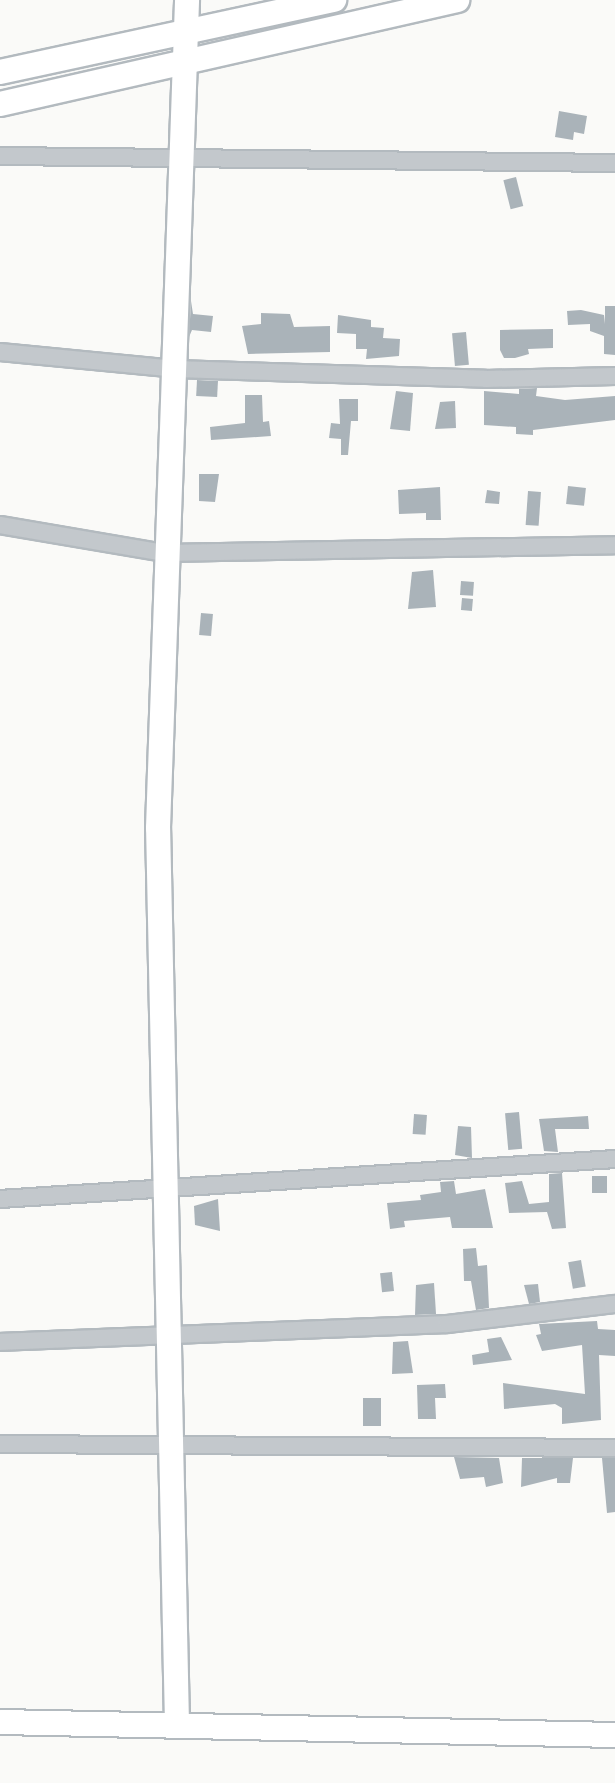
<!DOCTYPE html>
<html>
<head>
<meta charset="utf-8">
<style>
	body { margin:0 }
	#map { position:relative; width:615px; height:1783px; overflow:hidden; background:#fafaf8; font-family:"Nunito Sans",sans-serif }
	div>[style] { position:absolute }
	.building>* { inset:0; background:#aab3b9; transform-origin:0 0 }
	.roads { filter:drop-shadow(2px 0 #b3babf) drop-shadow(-2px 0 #b3babf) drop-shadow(0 2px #b3babf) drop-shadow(0 -2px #b3babf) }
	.street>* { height:16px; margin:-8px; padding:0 8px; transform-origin:8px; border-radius:8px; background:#c3c8cc }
	.secondary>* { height:24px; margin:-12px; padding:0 12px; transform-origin:12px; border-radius:12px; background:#fff }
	span { translate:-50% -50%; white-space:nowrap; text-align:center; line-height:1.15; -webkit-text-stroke:6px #fff; paint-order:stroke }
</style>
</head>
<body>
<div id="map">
	<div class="building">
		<div style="clip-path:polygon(559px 111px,587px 116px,584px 134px,574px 132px,573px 140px,555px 137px)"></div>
		<div style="left:516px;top:177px;width:30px;height:13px;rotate:76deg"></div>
		<div style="clip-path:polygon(191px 301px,193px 314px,213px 316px,211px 332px,192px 330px,189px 337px)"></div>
		<div style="clip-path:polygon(605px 306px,615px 306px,615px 355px,604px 354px,604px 336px,590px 331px,590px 324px,568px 325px,567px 311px,581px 310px,604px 315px,605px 324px)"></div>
		<div style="clip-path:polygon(261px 313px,290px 314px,294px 327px,330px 326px,330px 352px,248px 354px,242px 326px,261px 324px)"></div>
		<div style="clip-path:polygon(338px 315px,371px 320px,371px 327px,384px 328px,383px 338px,400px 339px,399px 356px,366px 359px,367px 349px,356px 349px,356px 334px,337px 333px)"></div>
		<div style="clip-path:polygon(553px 329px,553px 348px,528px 349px,529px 354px,515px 358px,504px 358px,500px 350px,500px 330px)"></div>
		<div style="left:466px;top:332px;width:33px;height:14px;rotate:85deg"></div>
		<div style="left:197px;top:380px;width:21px;height:16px;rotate:3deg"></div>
		<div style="clip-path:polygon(537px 388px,536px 396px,565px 400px,615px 396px,615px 420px,533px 430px,533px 435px,516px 434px,516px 427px,484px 425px,484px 391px,519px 394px,519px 389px)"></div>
		<div style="clip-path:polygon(396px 391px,413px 393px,410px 431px,390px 429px)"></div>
		<div style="clip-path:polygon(245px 395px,262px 395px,263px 422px,269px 421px,271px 436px,211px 440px,210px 427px,245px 423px)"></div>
		<div style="clip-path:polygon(339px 399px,358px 399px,358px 421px,351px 421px,348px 455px,341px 455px,341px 439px,329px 438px,331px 423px,340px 424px)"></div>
		<div style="clip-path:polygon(455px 401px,456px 428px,435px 429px,440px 402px)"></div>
		<div style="clip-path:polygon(199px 474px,219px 474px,215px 502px,199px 501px)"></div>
		<div style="left:568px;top:486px;width:18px;height:18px;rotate:6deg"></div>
		<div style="clip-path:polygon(440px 487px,441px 520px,426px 520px,426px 513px,399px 514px,398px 490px)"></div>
		<div style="clip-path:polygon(487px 490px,500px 492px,499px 504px,485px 503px)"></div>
		<div style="left:528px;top:491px;width:13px;height:34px;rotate:4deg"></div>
		<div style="clip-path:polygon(433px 570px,436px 607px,408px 609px,412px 572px)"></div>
		<div style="left:461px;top:581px;width:13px;height:14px;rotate:4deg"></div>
		<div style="left:462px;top:598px;width:11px;height:12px;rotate:5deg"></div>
		<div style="left:201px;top:613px;width:12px;height:22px;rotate:5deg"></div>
		<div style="left:519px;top:1112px;width:37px;height:14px;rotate:85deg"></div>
		<div style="left:414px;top:1114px;width:13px;height:20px;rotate:4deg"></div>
		<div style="clip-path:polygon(588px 1116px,589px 1129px,555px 1129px,558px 1152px,544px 1151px,539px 1119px)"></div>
		<div style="clip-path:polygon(458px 1126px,471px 1127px,472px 1158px,455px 1155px)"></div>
		<div style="clip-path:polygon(562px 1173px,566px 1228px,552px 1229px,547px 1212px,509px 1213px,505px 1183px,522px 1181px,529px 1204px,549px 1202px,549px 1174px)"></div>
		<div style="left:592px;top:1176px;width:15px;height:17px"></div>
		<div style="clip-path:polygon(454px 1181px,456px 1194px,485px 1189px,493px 1228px,452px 1228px,450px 1217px,404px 1221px,405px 1227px,390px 1229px,387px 1203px,421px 1200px,420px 1195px,441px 1192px,440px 1182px)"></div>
		<div style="clip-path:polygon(218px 1199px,220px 1231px,195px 1225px,194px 1206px)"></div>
		<div style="clip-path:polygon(476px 1248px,478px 1266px,487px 1265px,489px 1308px,476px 1310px,471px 1281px,464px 1281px,463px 1249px)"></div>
		<div style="left:581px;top:1260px;width:27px;height:13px;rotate:80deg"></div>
		<div style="left:392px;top:1272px;width:19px;height:12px;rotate:84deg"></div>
		<div style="clip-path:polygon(434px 1283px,436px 1314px,415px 1315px,416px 1285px)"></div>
		<div style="clip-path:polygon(538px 1284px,540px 1302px,529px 1304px,524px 1285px)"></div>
		<div style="clip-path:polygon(597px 1321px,598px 1329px,615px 1330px,615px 1356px,599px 1355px,601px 1420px,562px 1424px,562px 1408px,555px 1404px,504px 1409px,503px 1383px,585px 1394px,582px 1345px,542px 1351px,536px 1335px,541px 1334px,539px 1324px)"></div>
		<div style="clip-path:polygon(501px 1337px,512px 1360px,473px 1365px,472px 1355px,489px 1352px,487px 1339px)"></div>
		<div style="clip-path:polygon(408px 1341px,413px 1373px,392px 1374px,393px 1342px)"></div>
		<div style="clip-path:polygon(445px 1384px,446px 1398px,435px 1398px,436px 1419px,418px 1419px,417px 1385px)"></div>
		<div style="left:363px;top:1398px;width:18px;height:28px"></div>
		<div style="clip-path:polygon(454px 1457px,499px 1458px,503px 1483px,486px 1487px,484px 1477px,460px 1479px)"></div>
		<div style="clip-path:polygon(522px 1458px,573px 1458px,570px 1483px,557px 1483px,557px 1478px,521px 1487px)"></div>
		<div style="clip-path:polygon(602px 1458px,615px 1458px,615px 1512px,607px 1513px)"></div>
	</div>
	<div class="roads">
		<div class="street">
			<div style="left:0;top:156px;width:615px;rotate:0.65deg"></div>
			<div style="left:0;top:352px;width:176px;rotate:5.5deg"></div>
			<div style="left:175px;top:369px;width:311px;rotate:1.8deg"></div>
			<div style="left:486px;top:379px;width:129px;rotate:-1.3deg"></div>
			<div style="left:0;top:525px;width:166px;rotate:9.7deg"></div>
			<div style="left:164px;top:553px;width:451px;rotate:-1deg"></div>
			<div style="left:0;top:1199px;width:616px;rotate:-3.72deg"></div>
			<div style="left:0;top:1342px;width:447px;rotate:-2.3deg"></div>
			<div style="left:447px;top:1324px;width:169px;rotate:-6.8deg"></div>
			<div style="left:0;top:1444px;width:615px;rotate:0.37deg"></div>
		</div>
		<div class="secondary">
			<div style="left:0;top:72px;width:342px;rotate:-12.2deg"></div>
			<div style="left:0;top:104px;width:469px;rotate:-12.8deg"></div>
			<div style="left:0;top:1722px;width:615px;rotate:1.21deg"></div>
			<div style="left:177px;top:1724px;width:896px;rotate:-91.21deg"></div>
			<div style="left:158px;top:828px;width:829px;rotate:-87.99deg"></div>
		</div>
	</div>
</div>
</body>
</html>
